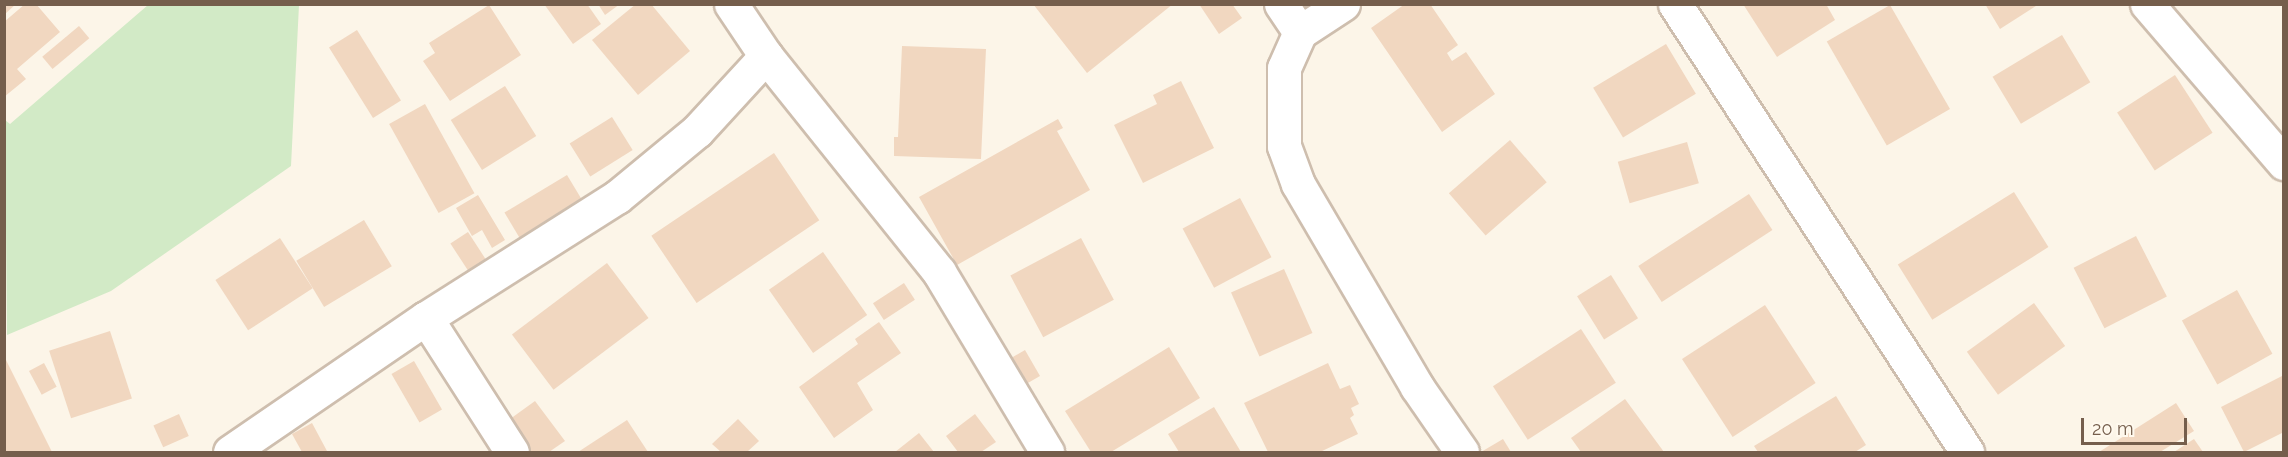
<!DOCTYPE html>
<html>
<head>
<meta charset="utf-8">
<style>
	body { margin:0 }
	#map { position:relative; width:2288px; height:457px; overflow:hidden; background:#fcf5e8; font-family:Raleway,sans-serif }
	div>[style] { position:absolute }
	.green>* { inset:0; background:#d2eac6 }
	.building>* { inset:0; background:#f1d7c0; transform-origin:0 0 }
	.roads { filter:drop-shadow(2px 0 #cebeae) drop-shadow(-2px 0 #cebeae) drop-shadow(0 2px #cebeae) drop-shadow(0 -2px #cebeae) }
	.street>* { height:33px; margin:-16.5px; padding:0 16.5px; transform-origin:16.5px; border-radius:16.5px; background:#fff }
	span { translate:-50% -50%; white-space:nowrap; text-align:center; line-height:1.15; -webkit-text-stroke:4.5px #fff9ee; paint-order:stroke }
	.frame { position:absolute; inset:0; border:6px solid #755e4c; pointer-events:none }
	.scale { position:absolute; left:2081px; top:418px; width:106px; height:27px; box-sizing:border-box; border:3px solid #755e4c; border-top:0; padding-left:8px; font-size:18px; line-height:21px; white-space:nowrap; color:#755e4c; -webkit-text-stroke:4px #fff9ee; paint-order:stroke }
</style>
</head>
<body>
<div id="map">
	<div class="green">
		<div style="clip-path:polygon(148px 5px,299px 5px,291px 166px,111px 291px,7px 335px,5px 120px,10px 124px)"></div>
	</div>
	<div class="building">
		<div style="clip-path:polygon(4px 4px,16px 4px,4px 15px)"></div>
		<div style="clip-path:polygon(25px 4px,36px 4px,60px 32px,17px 69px,26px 79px,4px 97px,4px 22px)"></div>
		<div style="clip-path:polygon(544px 4px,587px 4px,601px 24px,573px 44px)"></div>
		<div style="clip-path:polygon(598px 4px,620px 4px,605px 15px)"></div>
		<div style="clip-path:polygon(636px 4px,651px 4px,690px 51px,638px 95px,592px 40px)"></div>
		<div style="clip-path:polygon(1033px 4px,1173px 4px,1087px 73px)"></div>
		<div style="clip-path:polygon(1199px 4px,1232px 4px,1242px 18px,1219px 34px)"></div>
		<div style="clip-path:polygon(1405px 4px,1430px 4px,1458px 45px,1447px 53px,1452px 61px,1466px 52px,1495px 94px,1442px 132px,1371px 28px)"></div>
		<div style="clip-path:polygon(1743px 4px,1826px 4px,1835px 20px,1777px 57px)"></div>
		<div style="clip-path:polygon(1985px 4px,2039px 4px,2000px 29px)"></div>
		<div style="clip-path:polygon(489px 5px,521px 55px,450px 101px,423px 61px,435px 53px,429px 43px)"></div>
		<div style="left:1890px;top:5px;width:120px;height:73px;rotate:60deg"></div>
		<div style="left:79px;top:26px;width:16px;height:48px;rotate:50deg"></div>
		<div style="left:357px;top:30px;width:83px;height:33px;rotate:58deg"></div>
		<div style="left:2062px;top:35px;width:55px;height:81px;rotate:59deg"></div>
		<div style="left:1666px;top:44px;width:58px;height:85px;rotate:59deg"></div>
		<div style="clip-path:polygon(902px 46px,986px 49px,981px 159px,894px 156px,894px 137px,898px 137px)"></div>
		<div style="left:2175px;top:75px;width:69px;height:69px;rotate:57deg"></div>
		<div style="clip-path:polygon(1181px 81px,1214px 148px,1143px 183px,1114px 125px,1157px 104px,1153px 95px)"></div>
		<div style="left:505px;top:86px;width:59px;height:64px;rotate:58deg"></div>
		<div style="left:425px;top:104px;width:102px;height:41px;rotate:61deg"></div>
		<div style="left:612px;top:117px;width:39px;height:50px;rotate:58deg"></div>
		<div style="clip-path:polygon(1058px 119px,1063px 128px,1057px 131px,1090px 190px,957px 265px,919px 197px)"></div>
		<div style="left:1510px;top:140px;width:56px;height:81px;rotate:49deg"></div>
		<div style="left:1687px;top:142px;width:43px;height:72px;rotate:74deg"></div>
		<div style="left:774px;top:153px;width:81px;height:148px;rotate:56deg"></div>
		<div style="left:567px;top:175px;width:29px;height:73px;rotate:59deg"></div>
		<div style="left:2014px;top:192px;width:65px;height:137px;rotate:58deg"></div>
		<div style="left:1749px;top:194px;width:43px;height:132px;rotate:57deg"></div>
		<div style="clip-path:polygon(478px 195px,505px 240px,492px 248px,482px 230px,472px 236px,456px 208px)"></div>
		<div style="left:1240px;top:198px;width:67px;height:65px;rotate:62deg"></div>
		<div style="left:364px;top:220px;width:54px;height:79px;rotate:59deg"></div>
		<div style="left:468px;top:232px;width:33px;height:21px;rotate:57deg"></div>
		<div style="left:2136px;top:236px;width:68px;height:70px;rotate:63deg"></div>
		<div style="left:280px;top:238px;width:60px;height:77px;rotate:57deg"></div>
		<div style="left:1081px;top:238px;width:70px;height:80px;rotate:62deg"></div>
		<div style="left:823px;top:252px;width:77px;height:66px;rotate:55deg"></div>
		<div style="left:607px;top:263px;width:69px;height:119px;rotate:53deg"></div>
		<div style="left:1284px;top:269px;width:70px;height:58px;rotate:66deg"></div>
		<div style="left:1611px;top:275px;width:51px;height:40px;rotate:58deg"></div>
		<div style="left:904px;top:283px;width:20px;height:37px;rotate:57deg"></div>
		<div style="left:2237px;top:290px;width:73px;height:63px;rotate:61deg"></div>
		<div style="left:2034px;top:303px;width:53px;height:83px;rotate:54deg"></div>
		<div style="left:1765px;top:305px;width:93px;height:99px;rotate:57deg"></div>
		<div style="clip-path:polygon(879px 322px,901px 353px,857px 383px,873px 410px,834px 438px,799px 387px,858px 344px,855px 339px)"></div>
		<div style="left:1581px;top:329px;width:64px;height:105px;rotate:57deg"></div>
		<div style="left:110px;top:331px;width:71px;height:64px;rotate:72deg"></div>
		<div style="clip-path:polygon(1169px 347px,1200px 398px,1111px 452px,1091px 452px,1065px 411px)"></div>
		<div style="left:1025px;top:350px;width:30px;height:23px;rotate:60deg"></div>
		<div style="clip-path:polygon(4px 356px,52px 452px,4px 452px)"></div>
		<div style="left:414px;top:361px;width:56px;height:26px;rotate:60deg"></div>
		<div style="left:44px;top:363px;width:27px;height:17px;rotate:62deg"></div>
		<div style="clip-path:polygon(1328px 363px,1340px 389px,1350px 385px,1359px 404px,1351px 408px,1354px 415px,1350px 418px,1358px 434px,1320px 452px,1268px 452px,1244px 403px)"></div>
		<div style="clip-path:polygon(2284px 375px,2284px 432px,2244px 452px,2221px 407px)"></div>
		<div style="clip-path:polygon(1836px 396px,1866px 445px,1855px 452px,1758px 452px,1754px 446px)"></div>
		<div style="clip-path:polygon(1625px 399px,1664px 452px,1581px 452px,1571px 438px)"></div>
		<div style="clip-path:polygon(535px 401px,565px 441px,549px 452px,518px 452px,499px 427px)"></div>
		<div style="clip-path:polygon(2176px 403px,2194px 431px,2160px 452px,2099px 452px)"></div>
		<div style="clip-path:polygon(1214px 407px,1241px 452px,1179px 452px,1168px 434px)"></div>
		<div style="left:179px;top:414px;width:24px;height:28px;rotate:66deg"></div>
		<div style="clip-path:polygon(975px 414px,996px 442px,981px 452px,958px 452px,946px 436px)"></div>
		<div style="clip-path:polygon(738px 419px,759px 441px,747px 452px,721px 452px,712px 444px)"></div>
		<div style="clip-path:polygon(627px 420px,648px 452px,578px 452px)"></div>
		<div style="clip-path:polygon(312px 423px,327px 451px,324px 452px,302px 452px,292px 434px)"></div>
		<div style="clip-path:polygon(919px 433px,934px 452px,895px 452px)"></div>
		<div style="clip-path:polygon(1503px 439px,1511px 452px,1481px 452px)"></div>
		<div style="clip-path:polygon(2194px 439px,2203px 452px,2174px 452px)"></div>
	</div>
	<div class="roads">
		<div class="street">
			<div style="left:731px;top:4px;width:63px;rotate:56.1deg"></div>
			<div style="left:766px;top:56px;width:277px;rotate:51.3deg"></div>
			<div style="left:939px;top:272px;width:210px;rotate:59deg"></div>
			<div style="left:1281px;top:4px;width:34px;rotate:56deg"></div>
			<div style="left:1343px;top:4px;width:51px;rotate:146.9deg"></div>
			<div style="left:1300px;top:32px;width:39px;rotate:114deg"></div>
			<div style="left:1284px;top:68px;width:78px;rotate:90deg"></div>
			<div style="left:1284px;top:146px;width:40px;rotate:69.8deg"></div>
			<div style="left:1298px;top:184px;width:235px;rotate:59.6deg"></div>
			<div style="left:1417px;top:387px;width:79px;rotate:55.3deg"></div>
			<div style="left:1675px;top:4px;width:535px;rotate:56.9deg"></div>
			<div style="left:2147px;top:4px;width:210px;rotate:49.3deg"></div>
			<div style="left:426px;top:318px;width:159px;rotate:57.3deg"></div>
			<div style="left:230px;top:452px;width:237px;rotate:-34.4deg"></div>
			<div style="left:426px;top:318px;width:226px;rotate:-32.4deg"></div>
			<div style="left:617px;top:197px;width:104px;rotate:-39.5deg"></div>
			<div style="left:697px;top:131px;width:102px;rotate:-47.4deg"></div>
		</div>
	</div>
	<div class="frame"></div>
	<div class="scale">20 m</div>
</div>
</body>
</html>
